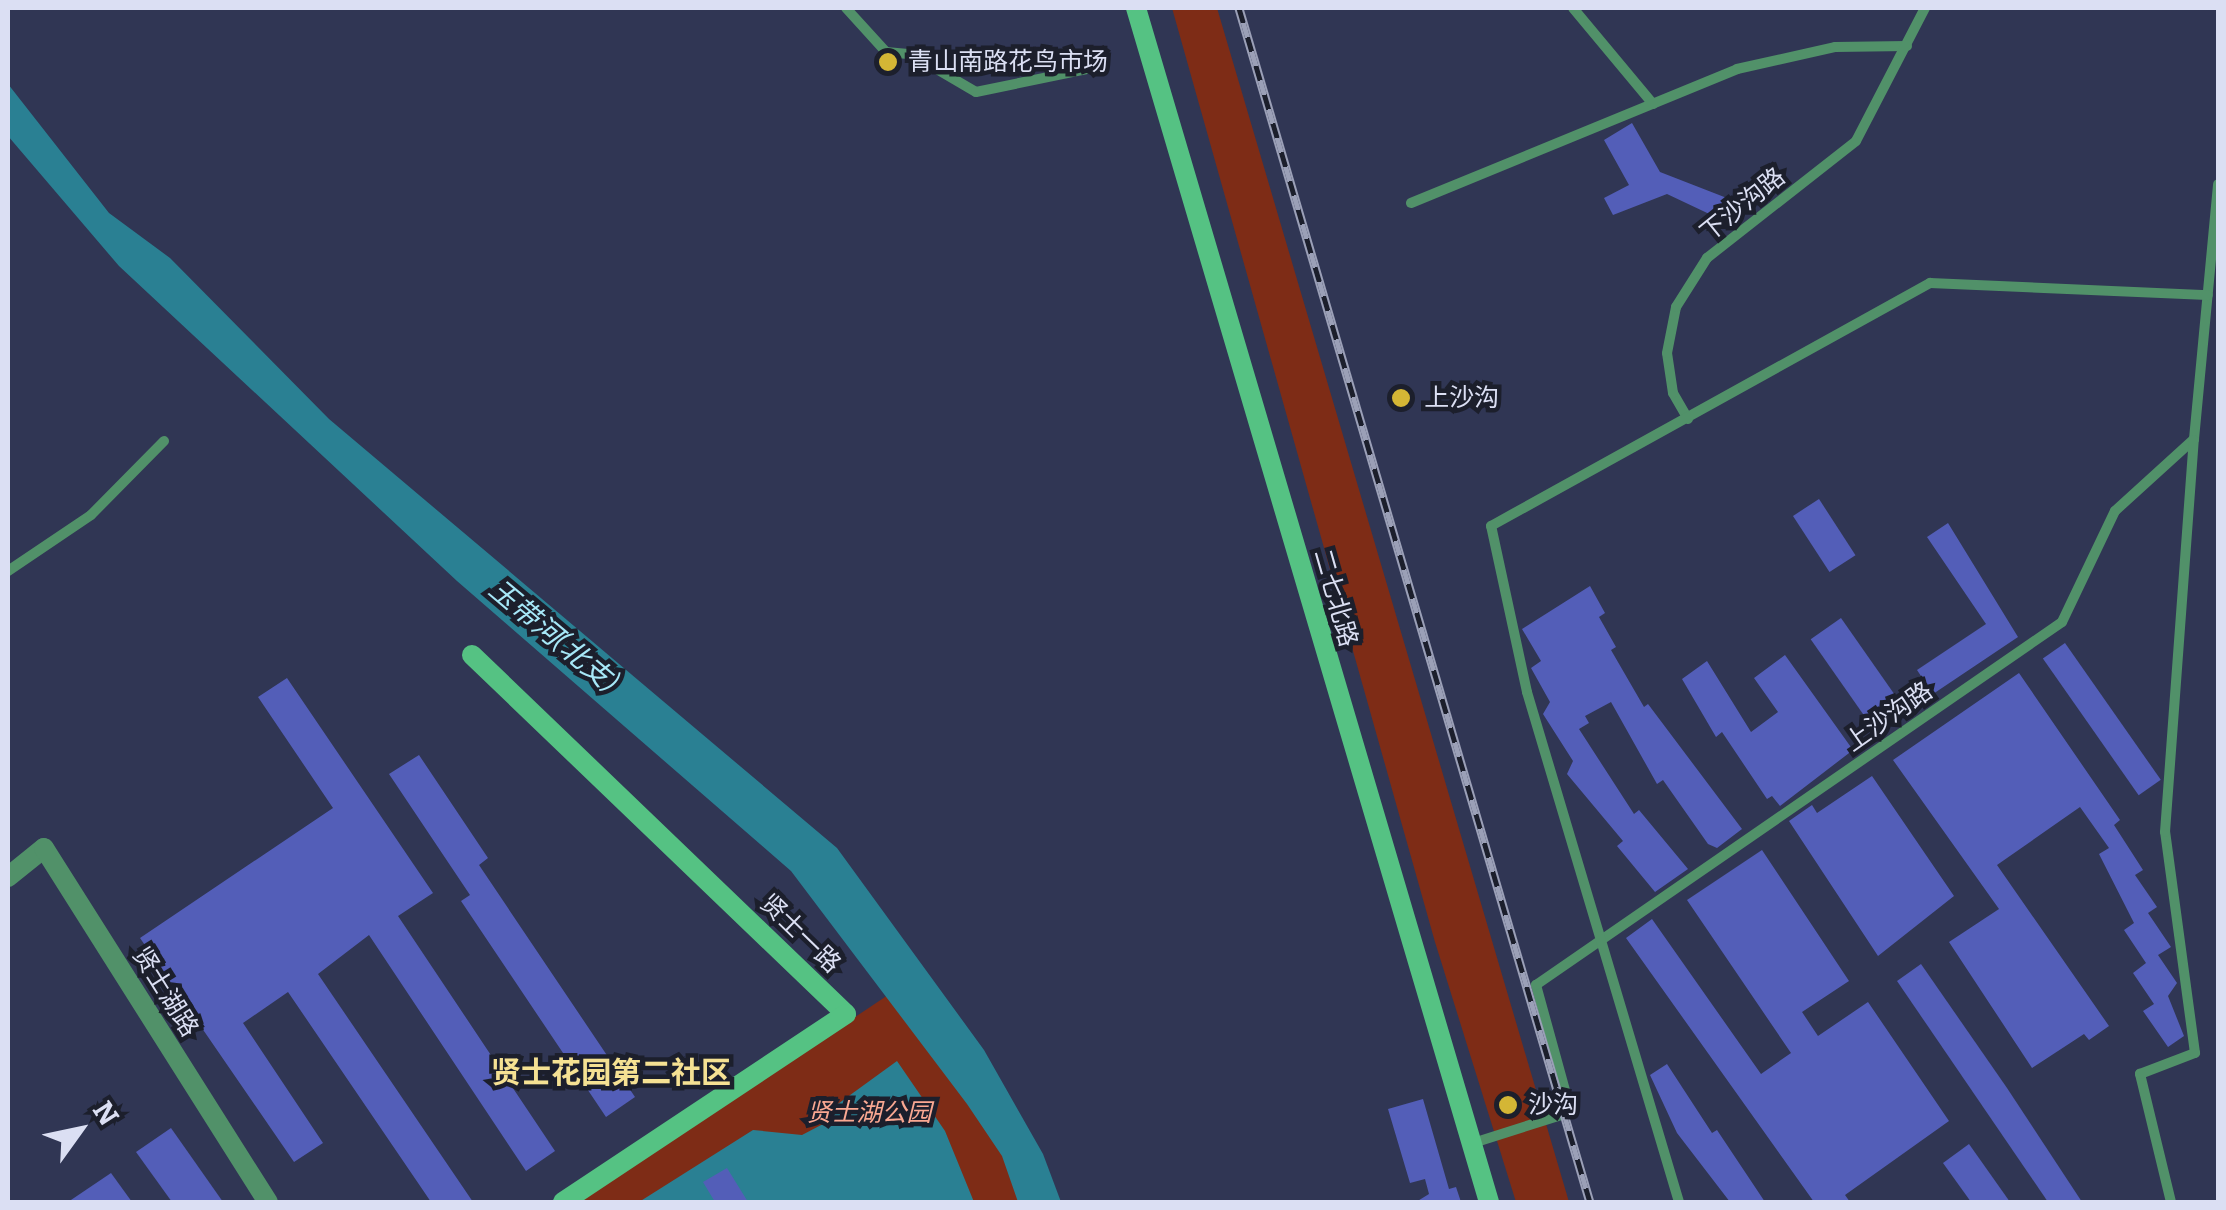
<!DOCTYPE html>
<html>
<head>
<meta charset="utf-8">
<style>
	body { margin:0 }
	#map { position:relative; width:2226px; height:1210px; overflow:hidden; background:#303654; font-family:Bitter,"Noto Sans SC",serif }
	div>[style] { position:absolute }
	.green>* { inset:0; background:#7e2c16 }
	.water>* { inset:0; background:#2a8093 }
	.building>* { inset:0; background:#535eb8; transform-origin:0 0 }
	.lane>* { height:10px; margin:-5px; padding:0 5px; transform-origin:5px; border-radius:5px; background:#519169 }
	.street>* { height:20px; margin:-10px; padding:0 10px; transform-origin:10px; border-radius:10px; background:#519169 }
	.secondary>* { height:20px; margin:-10px; padding:0 10px; transform-origin:10px; border-radius:10px; background:#55c283 }
	.rail>* { height:9px; margin-top:-4.5px; transform-origin:0; background:repeating-linear-gradient(90deg,#1c1f2c 0 15px,#9ba0b7 0 30px); box-sizing:border-box; border-block:2px solid #9ba0b7 }
	.dots>* { width:28px; height:28px; translate:-50% -50%; box-sizing:border-box; border:5px solid #1c1f2c; border-radius:50% }
	span { translate:-50% -50%; white-space:nowrap; text-align:center; line-height:1.15; -webkit-text-stroke:9px #1c1f2c; paint-order:stroke }
	.poi-label { font-size:25px; color:#dbdff3 }
	.left { translate:0 -50%; text-align:left }
	.street-label { font-size:25px; color:#dbdff3 }
	.park-label { font-size:25px; color:#faa892; font-style:italic }
	.water-label { font-size:28px; color:#a7e8f8; font-style:italic }
	.quarter-label { font-size:30px; color:#f5e193; font-weight:700 }
	.frame { position:absolute; inset:0; border:10px solid #dbdff3; pointer-events:none }
	.north { position:absolute; left:30px; top:1080px; width:100px; height:100px; -webkit-text-stroke:8px #1c1f2c; paint-order:stroke; rotate:57deg; font-size:28px; font-weight:700; line-height:40px; text-align:center; color:#dbdff3 }
	.north::after { content:''; display:block; margin:auto; width:35px; height:45px; background:#dbdff3; clip-path:polygon(50% 0,100% 100%,50% 72%,0 100%) }
</style>
</head>
<body>
<div id="map">
	<div class="green">
		<div style="clip-path:polygon(1172px 8px,1217px 8px,1569px 1202px,1516px 1202px,1435px 942px)"></div>
		<div style="clip-path:polygon(891px 993px,1006px 1155px,1024px 1202px,579px 1202px)"></div>
	</div>
	<div class="water">
		<div style="clip-path:polygon(8px 84px,109px 213px,170px 258px,329px 419px,837px 848px,984px 1050px,1043px 1154px,1061px 1202px,1018px 1202px,1002px 1156px,967px 1104px,791px 871px,457px 581px,119px 266px,8px 136px)"></div>
		<div style="clip-path:polygon(897px 1061px,945px 1131px,974px 1202px,639px 1202px,753px 1130px,802px 1135px,823px 1124px,835px 1106px)"></div>
	</div>
	<div class="building">
		<div style="clip-path:polygon(1632px 123px,1660px 172px,1732px 200px,1722px 220px,1667px 194px,1613px 215px,1604px 198px,1629px 185px,1604px 140px)"></div>
		<div style="left:1819px;top:499px;width:67px;height:31px;rotate:57deg"></div>
		<div style="clip-path:polygon(1948px 523px,2018px 637px,1933px 694px,1917px 670px,1986px 624px,1927px 537px)"></div>
		<div style="clip-path:polygon(1590px 586px,1605px 613px,1599px 617px,1616px 647px,1611px 650px,1644px 707px,1648px 704px,1742px 829px,1717px 848px,1708px 844px,1663px 780px,1657px 784px,1611px 702px,1585px 716px,1589px 723px,1579px 729px,1634px 814px,1639px 810px,1688px 869px,1655px 892px,1617px 846px,1623px 841px,1567px 774px,1573px 761px,1543px 714px,1550px 702px,1531px 668px,1541px 661px,1522px 629px)"></div>
		<div style="left:1841px;top:618px;width:115px;height:37px;rotate:55deg"></div>
		<div style="left:2065px;top:643px;width:167px;height:27px;rotate:55deg"></div>
		<div style="clip-path:polygon(1785px 655px,1853px 750px,1780px 806px,1772px 796px,1767px 799px,1722px 732px,1716px 737px,1682px 679px,1707px 661px,1751px 732px,1778px 712px,1754px 678px)"></div>
		<div style="clip-path:polygon(2019px 673px,2120px 820px,2114px 825px,2143px 870px,2135px 875px,2157px 907px,2148px 913px,2171px 947px,2158px 955px,2177px 983px,2168px 996px,2184px 1036px,2168px 1047px,2143px 1011px,2154px 1004px,2133px 973px,2146px 963px,2124px 930px,2134px 923px,2099px 854px,2109px 848px,2080px 807px,1997px 865px,2109px 1026px,2089px 1040px,2084px 1034px,2032px 1068px,1949px 942px,1999px 909px,1893px 760px)"></div>
		<div style="clip-path:polygon(287px 678px,433px 893px,398px 916px,555px 1151px,526px 1171px,369px 935px,318px 974px,473px 1202px,431px 1202px,288px 992px,243px 1023px,323px 1143px,294px 1162px,140px 938px,333px 808px,258px 697px)"></div>
		<div style="clip-path:polygon(419px 755px,488px 858px,479px 865px,635px 1097px,606px 1117px,461px 901px,470px 895px,389px 774px)"></div>
		<div style="clip-path:polygon(1872px 776px,1954px 896px,1878px 956px,1789px 821px,1812px 805px,1817px 813px)"></div>
		<div style="clip-path:polygon(1762px 850px,1849px 981px,1802px 1012px,1818px 1036px,1868px 1002px,1949px 1121px,1845px 1195px,1850px 1202px,1814px 1202px,1626px 938px,1652px 919px,1761px 1074px,1791px 1053px,1687px 900px)"></div>
		<div style="clip-path:polygon(1921px 964px,2007px 1088px,2082px 1202px,2048px 1202px,1897px 981px)"></div>
		<div style="clip-path:polygon(1667px 1064px,1712px 1133px,1717px 1130px,1765px 1202px,1730px 1202px,1677px 1133px,1650px 1075px)"></div>
		<div style="clip-path:polygon(1423px 1099px,1449px 1189px,1456px 1187px,1461px 1202px,1416px 1202px,1429px 1194px,1425px 1179px,1410px 1183px,1388px 1109px)"></div>
		<div style="clip-path:polygon(171px 1128px,223px 1202px,172px 1202px,136px 1152px)"></div>
		<div style="clip-path:polygon(1969px 1144px,2010px 1202px,1971px 1202px,1943px 1163px)"></div>
		<div style="clip-path:polygon(727px 1168px,748px 1202px,715px 1202px,703px 1182px)"></div>
		<div style="clip-path:polygon(111px 1173px,132px 1202px,68px 1202px)"></div>
	</div>
	<div class="lane">
		<div style="left:846px;top:8px;width:59px;rotate:47.7deg"></div>
		<div style="left:886px;top:52px;width:25px;rotate:5deg"></div>
		<div style="left:911px;top:54px;width:75px;rotate:30.3deg"></div>
		<div style="left:976px;top:92px;width:118px;rotate:-11.7deg"></div>
		<div style="left:1573px;top:8px;width:125px;rotate:50.2deg"></div>
		<div style="left:1411px;top:203px;width:352px;rotate:-22.3deg"></div>
		<div style="left:1737px;top:69px;width:100px;rotate:-12.7deg"></div>
		<div style="left:1835px;top:47px;width:72px;rotate:-0.8deg"></div>
		<div style="left:1688px;top:419px;width:30px;rotate:-120deg"></div>
		<div style="left:1673px;top:393px;width:40px;rotate:-98.5deg"></div>
		<div style="left:1667px;top:353px;width:47px;rotate:-78.9deg"></div>
		<div style="left:1676px;top:307px;width:58px;rotate:-57.7deg"></div>
		<div style="left:1707px;top:258px;width:189px;rotate:-38.1deg"></div>
		<div style="left:1856px;top:141px;width:150px;rotate:-62.6deg"></div>
		<div style="left:8px;top:571px;width:100px;rotate:-34deg"></div>
		<div style="left:91px;top:515px;width:104px;rotate:-45.4deg"></div>
		<div style="left:1470px;top:1144px;width:106px;rotate:-17.6deg"></div>
		<div style="left:1571px;top:1112px;width:132px;rotate:-105.4deg"></div>
		<div style="left:1536px;top:985px;width:639px;rotate:-34.61deg"></div>
		<div style="left:2062px;top:622px;width:123px;rotate:-64.5deg"></div>
		<div style="left:2115px;top:511px;width:107px;rotate:-42.3deg"></div>
		<div style="left:2194px;top:439px;width:256px;rotate:-84.6deg"></div>
		<div style="left:1679px;top:1202px;width:532px;rotate:-106.6deg"></div>
		<div style="left:1527px;top:692px;width:170px;rotate:-102.2deg"></div>
		<div style="left:1491px;top:526px;width:502px;rotate:-28.97deg"></div>
		<div style="left:1930px;top:283px;width:278px;rotate:2.5deg"></div>
		<div style="left:2171px;top:1202px;width:132px;rotate:-103.6deg"></div>
		<div style="left:2140px;top:1074px;width:59px;rotate:-20.9deg"></div>
		<div style="left:2195px;top:1053px;width:223px;rotate:-97.7deg"></div>
		<div style="left:2165px;top:832px;width:393px;rotate:-85.8deg"></div>
	</div>
	<div class="street">
		<div style="left:8px;top:877px;width:46px;rotate:-38.9deg"></div>
		<div style="left:44px;top:848px;width:419px;rotate:57.7deg"></div>
	</div>
	<div class="secondary">
		<div style="left:1136px;top:8px;width:1245px;rotate:73.53deg"></div>
		<div style="left:472px;top:655px;width:518px;rotate:43.83deg"></div>
		<div style="left:846px;top:1014px;width:340px;rotate:146.4deg"></div>
	</div>
	<div class="rail">
		<div style="left:1239px;top:8px;width:1245px;rotate:73.62deg"></div>
	</div>
	<div class="dots">
		<div style="left:888px;top:62px;background:#d4b635"></div>
		<div style="left:1401px;top:398px;background:#d4b635"></div>
		<div style="left:1508px;top:1105px;background:#d4b635"></div>
	</div>
	<div class="poi-label">
		<span class="left" style="left:908px;top:62px">青山南路花鸟市场</span>
		<span class="left" style="left:1424px;top:398px">上沙沟</span>
		<span class="left" style="left:1528px;top:1105px">沙沟</span>
	</div>
	<div class="street-label">
		<span style="left:1743px;top:205px;rotate:-39deg">下沙沟路</span>
		<span style="left:1335px;top:598px;rotate:74deg">二七北路</span>
		<span style="left:1889px;top:717px;rotate:-35deg">上沙沟路</span>
		<span style="left:800px;top:934px;rotate:44deg">贤士一路</span>
		<span style="left:165px;top:992px;rotate:58deg">贤士湖路</span>
	</div>
	<div class="park-label">
		<span style="left:869px;top:1113px">贤士湖公园</span>
	</div>
	<div class="water-label">
		<span style="left:553px;top:636px;rotate:40deg">玉带河(北支)</span>
	</div>
	<div class="quarter-label">
		<span style="left:611px;top:1073px">贤士花园第二社区</span>
	</div>
	<div class="frame"></div>
	<div class="north">N</div>
</div>
</body>
</html>
